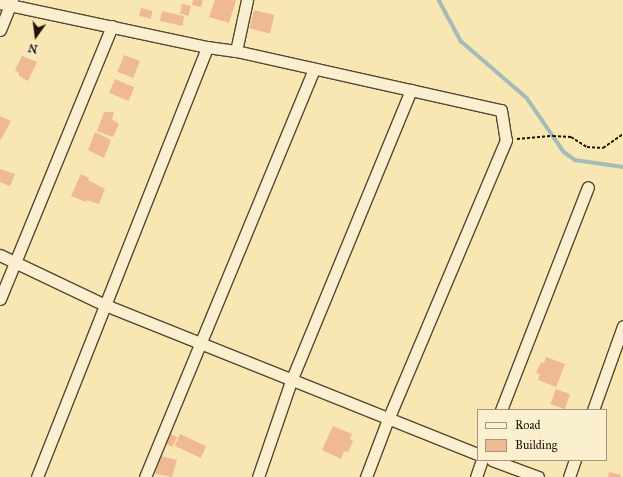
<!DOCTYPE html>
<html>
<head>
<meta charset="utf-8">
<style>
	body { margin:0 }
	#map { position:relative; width:623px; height:477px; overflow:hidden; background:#f8e6b3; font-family:"IM FELL Great Primer",serif }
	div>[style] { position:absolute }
	.stream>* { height:3.5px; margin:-1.75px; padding:0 1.75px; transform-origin:1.75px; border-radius:1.75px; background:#a4bcb9 }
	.building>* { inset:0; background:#efb994; transform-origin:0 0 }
	.path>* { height:2px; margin-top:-1px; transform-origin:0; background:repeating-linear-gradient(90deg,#231106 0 3px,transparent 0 5px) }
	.roads { filter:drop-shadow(1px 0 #584631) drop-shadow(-1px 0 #584631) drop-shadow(0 1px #584631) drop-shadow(0 -1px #584631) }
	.minor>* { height:11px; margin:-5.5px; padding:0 5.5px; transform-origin:5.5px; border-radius:5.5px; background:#faefce }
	span { translate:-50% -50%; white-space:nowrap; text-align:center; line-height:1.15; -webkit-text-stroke:3.5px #faefce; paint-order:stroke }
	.legend { position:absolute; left:477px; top:409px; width:130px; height:52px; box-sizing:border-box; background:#faefce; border:1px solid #a4967e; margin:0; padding:5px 7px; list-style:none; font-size:12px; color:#231106 }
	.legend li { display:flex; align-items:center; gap:8px; height:20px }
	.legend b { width:20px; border:1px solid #a4967e }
	.north { position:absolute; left:16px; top:16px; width:40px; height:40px; -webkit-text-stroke:3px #faefce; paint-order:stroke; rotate:194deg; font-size:11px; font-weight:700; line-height:16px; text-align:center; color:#231106 }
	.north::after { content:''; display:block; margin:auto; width:14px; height:18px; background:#231106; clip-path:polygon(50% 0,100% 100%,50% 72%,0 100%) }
</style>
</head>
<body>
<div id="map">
	<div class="stream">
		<div style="left:439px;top:0;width:47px;rotate:61.8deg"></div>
		<div style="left:461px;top:41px;width:87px;rotate:40.8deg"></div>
		<div style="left:527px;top:98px;width:65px;rotate:55.6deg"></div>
		<div style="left:564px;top:152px;width:14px;rotate:36deg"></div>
		<div style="left:575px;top:160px;width:49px;rotate:8.3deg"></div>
	</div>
	<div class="building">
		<div style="clip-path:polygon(193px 0,203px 0,201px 7px,192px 5px)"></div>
		<div style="clip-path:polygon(215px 0,236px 0,229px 23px,209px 17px)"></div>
		<div style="left:182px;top:4px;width:9px;height:10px;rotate:13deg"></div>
		<div style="left:141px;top:8px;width:12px;height:8px;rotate:14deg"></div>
		<div style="left:254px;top:10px;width:21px;height:19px;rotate:14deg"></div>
		<div style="left:162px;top:11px;width:23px;height:10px;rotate:13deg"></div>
		<div style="left:124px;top:55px;width:17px;height:18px;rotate:21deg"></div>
		<div style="clip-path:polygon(22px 56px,37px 62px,28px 81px,19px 76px,19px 73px,15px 70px)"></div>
		<div style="left:115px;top:79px;width:21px;height:15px;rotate:23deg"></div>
		<div style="clip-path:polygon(104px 112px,114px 112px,112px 119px,119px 124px,113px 137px,97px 131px)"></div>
		<div style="clip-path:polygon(0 116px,11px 121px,0 141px)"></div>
		<div style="clip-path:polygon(95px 132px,111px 140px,104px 158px,88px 150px)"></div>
		<div style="clip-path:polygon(0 169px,15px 174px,10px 186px,0 182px)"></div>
		<div style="clip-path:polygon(81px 174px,89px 178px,88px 180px,105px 189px,99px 204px,87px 200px,86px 202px,71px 196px)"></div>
		<div style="clip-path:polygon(546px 357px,565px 364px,556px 387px,538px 380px,540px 374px,536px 373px,541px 362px,544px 363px)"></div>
		<div style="left:556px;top:389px;width:15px;height:16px;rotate:20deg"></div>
		<div style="clip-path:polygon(333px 426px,352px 434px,350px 439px,353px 441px,348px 452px,344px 451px,341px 459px,322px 450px)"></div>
		<div style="left:171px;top:434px;width:7px;height:11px;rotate:27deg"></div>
		<div style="left:180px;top:434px;width:29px;height:13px;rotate:25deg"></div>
		<div style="clip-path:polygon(161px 456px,177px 460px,172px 477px,155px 474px)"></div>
		<div style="clip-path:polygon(609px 472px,621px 475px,621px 477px,608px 477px)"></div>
	</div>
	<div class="path">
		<div style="left:517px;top:139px;width:36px;rotate:-5deg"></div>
		<div style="left:553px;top:136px;width:18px;rotate:3deg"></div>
		<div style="left:571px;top:137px;width:19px;rotate:32deg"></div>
		<div style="left:587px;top:147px;width:16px;rotate:4deg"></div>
		<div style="left:603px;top:148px;width:24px;rotate:-35deg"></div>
	</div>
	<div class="roads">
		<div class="minor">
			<div style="left:0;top:3px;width:212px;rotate:12deg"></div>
			<div style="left:207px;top:47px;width:29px;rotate:8deg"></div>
			<div style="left:236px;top:51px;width:271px;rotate:12.6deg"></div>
			<div style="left:501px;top:110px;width:30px;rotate:81deg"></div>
			<div style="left:506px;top:140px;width:303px;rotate:112.9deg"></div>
			<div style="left:388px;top:419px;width:62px;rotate:110.8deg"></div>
			<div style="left:0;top:30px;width:32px;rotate:-68deg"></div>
			<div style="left:236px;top:51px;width:52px;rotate:-77.8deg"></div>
			<div style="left:0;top:255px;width:116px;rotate:25.5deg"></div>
			<div style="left:105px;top:305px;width:402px;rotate:21.8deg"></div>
			<div style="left:0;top:299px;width:295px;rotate:-67.7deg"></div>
			<div style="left:501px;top:410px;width:239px;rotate:-68.7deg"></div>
			<div style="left:593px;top:410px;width:89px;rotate:-70.3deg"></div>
			<div style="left:492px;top:460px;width:49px;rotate:20.3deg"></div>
			<div style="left:37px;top:477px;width:462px;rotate:-68.4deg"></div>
			<div style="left:145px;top:477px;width:442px;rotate:-67.5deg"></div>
			<div style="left:258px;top:477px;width:102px;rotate:-71deg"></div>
			<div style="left:291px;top:381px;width:315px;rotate:-67.6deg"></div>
			<div style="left:476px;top:477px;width:18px;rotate:-71deg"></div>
			<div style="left:569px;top:477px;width:18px;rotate:-71deg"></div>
		</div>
	</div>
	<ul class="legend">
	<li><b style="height:5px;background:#faefce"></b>Road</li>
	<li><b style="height:11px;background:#efb994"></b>Building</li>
	</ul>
	<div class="north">N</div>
</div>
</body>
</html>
